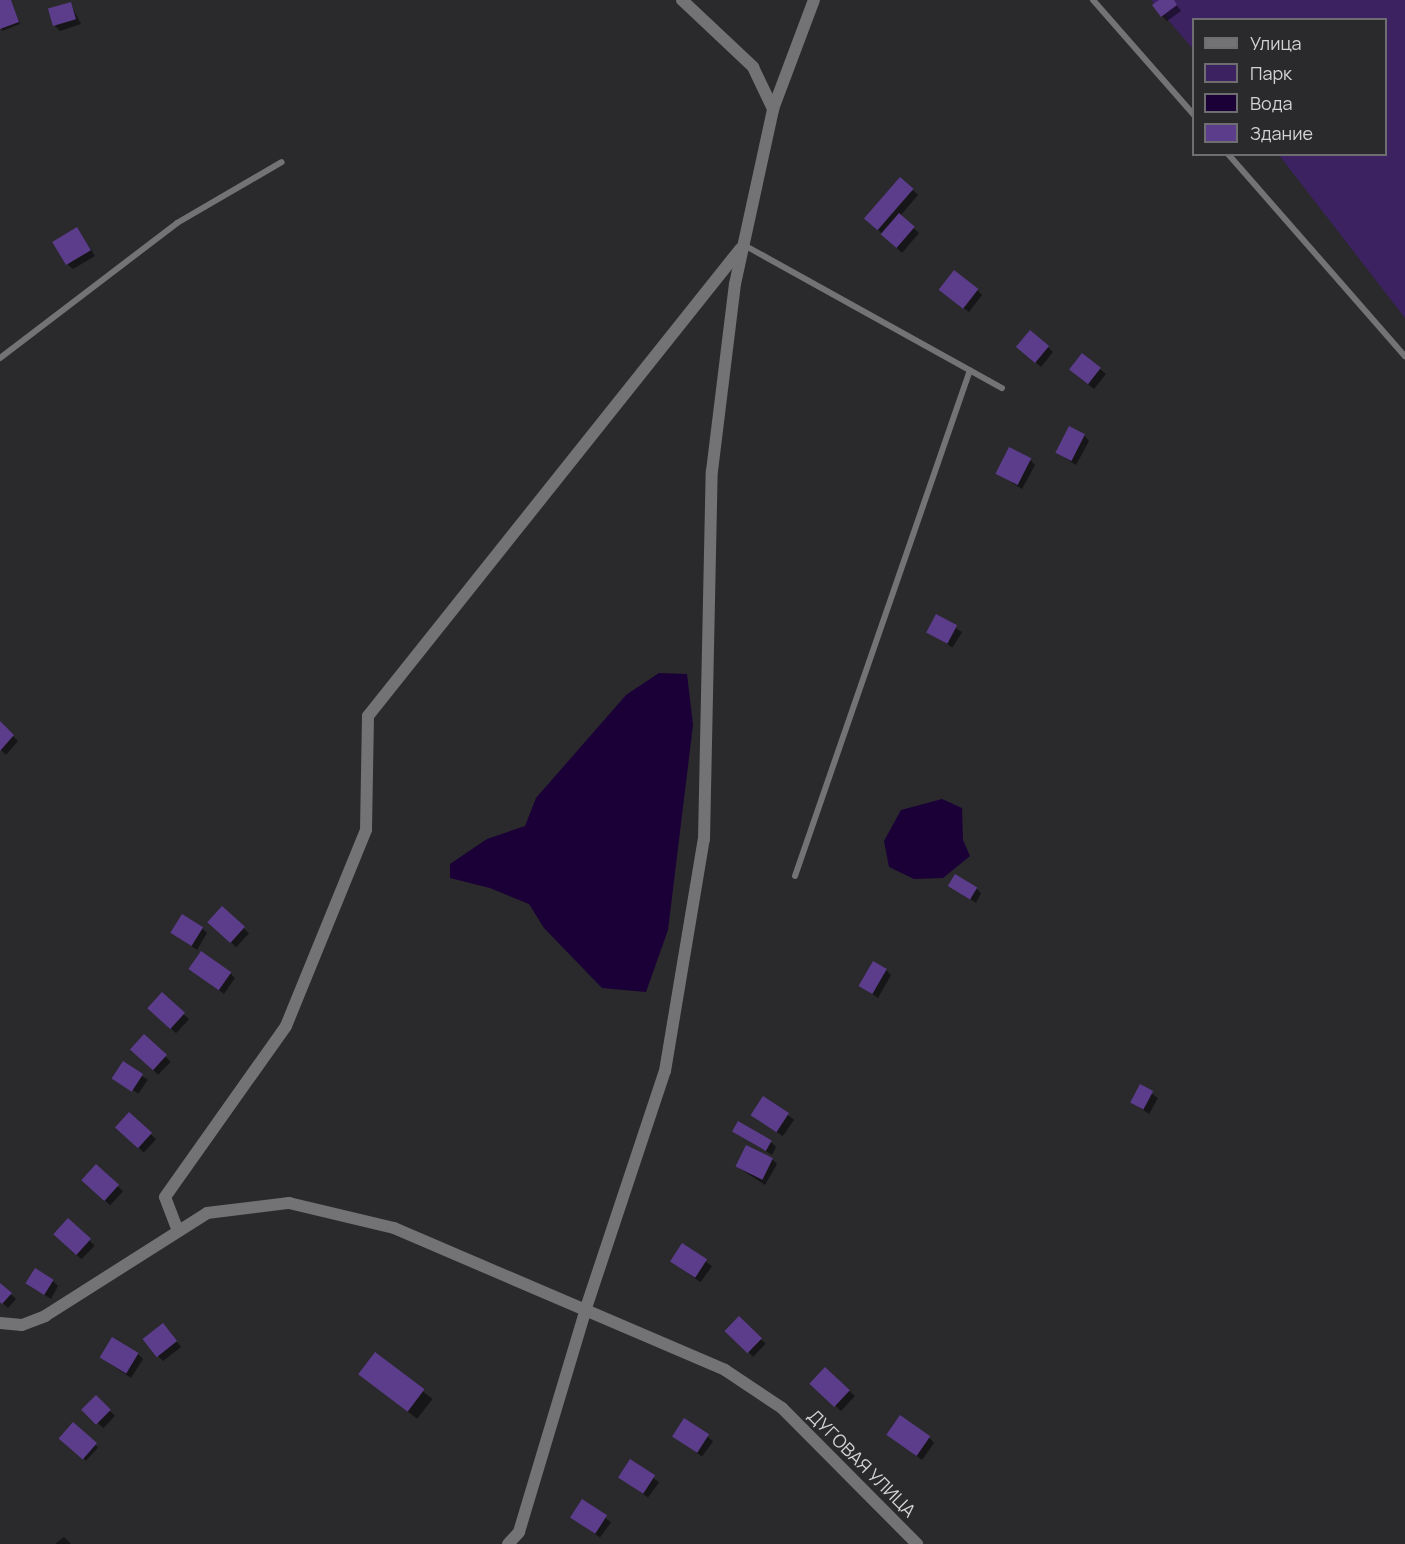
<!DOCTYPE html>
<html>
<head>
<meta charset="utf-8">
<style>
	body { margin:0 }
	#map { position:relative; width:1405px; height:1544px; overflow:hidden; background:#2a292c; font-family:Manrope,sans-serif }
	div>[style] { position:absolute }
	.green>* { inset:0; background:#3d2262 }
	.water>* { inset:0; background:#1b0037 }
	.shadow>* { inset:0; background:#0007; transform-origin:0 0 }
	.building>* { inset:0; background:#5c3d8b; transform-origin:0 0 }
	.service>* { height:6px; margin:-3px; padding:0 3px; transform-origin:3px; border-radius:3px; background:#737375 }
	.minor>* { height:12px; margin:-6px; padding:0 6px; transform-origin:6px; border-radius:6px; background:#737375 }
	span { translate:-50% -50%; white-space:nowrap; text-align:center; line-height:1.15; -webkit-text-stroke:5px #2a292c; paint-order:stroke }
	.street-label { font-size:18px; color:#d3d2d4 }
	.legend { position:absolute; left:1192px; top:18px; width:195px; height:138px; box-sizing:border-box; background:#2a292c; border:2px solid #6e6d6f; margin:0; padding:8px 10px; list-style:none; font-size:18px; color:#d3d2d4 }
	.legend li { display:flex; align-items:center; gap:12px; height:30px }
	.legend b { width:30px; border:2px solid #6e6d6f }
</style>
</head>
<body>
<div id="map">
	<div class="green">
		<div style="clip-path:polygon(1151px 0,1405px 0,1405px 318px,1279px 155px,1386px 154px,1386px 20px,1194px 20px,1193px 49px)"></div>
	</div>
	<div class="water">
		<div style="clip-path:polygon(659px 673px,687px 674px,693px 725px,668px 930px,646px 992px,602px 988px,544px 928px,529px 904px,490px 888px,450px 878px,450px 864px,487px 839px,525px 826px,536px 798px,626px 695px)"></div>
		<div style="clip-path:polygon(942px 799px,962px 808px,963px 840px,970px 856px,943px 878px,914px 879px,889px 867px,884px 841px,901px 810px)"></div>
	</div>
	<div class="shadow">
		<div style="clip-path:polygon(1161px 0,1173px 0,1181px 11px,1167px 21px,1162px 16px)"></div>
		<div style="clip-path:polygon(11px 1px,20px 24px,2px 31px,0 2px)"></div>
		<div style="clip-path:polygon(70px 3px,81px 24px,60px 31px,55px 26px)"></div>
		<div style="clip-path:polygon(913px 190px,918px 195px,900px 216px,919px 233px,902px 253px,872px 224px)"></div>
		<div style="clip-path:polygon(77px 228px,95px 256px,73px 269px,67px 264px)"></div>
		<div style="clip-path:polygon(977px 290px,982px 295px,969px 312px,946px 295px)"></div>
		<div style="clip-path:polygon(1048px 347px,1053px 352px,1041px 367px,1023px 352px)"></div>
		<div style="clip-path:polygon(1083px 355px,1106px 374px,1094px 389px,1076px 375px)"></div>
		<div style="clip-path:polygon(1084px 435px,1089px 441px,1076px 465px,1057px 453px)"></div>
		<div style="clip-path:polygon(1030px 460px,1035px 465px,1022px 489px,997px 473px)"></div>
		<div style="left:937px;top:616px;width:30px;height:18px;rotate:33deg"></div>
		<div style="clip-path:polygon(0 724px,18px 741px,6px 755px,0 749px)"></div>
		<div style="clip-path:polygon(950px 886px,976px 888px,981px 893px,976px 903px)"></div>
		<div style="left:222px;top:908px;width:37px;height:19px;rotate:43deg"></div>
		<div style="clip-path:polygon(202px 928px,207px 933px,197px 950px,172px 932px)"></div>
		<div style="clip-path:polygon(190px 969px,230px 973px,235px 978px,224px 994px)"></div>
		<div style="clip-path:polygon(886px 970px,891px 975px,878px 998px,861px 986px)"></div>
		<div style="left:162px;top:994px;width:37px;height:19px;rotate:43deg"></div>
		<div style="left:144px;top:1036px;width:37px;height:18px;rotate:44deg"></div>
		<div style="left:123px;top:1063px;width:30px;height:17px;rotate:34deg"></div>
		<div style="clip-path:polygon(1141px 1086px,1158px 1098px,1149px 1114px,1132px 1102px)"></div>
		<div style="left:763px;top:1098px;width:38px;height:20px;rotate:35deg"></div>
		<div style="left:129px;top:1114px;width:37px;height:18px;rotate:43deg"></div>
		<div style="clip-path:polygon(734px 1131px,771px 1142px,776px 1147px,772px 1155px)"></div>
		<div style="clip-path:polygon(772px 1159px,777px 1164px,765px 1185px,736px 1166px)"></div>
		<div style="left:96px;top:1166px;width:37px;height:19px;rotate:43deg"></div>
		<div style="left:68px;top:1220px;width:37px;height:19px;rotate:44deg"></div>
		<div style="left:683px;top:1245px;width:36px;height:20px;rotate:36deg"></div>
		<div style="clip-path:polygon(53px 1281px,58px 1286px,51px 1299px,28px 1284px)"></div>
		<div style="clip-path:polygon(0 1284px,16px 1299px,8px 1308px,0 1301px)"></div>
		<div style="left:739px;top:1318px;width:37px;height:18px;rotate:44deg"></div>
		<div style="clip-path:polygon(168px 1330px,181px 1347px,163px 1361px,158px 1356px)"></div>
		<div style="clip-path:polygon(138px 1354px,143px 1359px,131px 1378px,102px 1358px)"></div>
		<div style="left:375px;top:1354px;width:73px;height:25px;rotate:38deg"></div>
		<div style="clip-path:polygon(825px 1369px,855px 1396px,841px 1411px,817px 1389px)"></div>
		<div style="left:96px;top:1398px;width:26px;height:17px;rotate:43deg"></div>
		<div style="left:684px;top:1420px;width:36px;height:19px;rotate:36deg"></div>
		<div style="left:74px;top:1425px;width:33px;height:18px;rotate:43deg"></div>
		<div style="clip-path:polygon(888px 1434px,929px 1437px,934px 1443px,922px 1460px)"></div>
		<div style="left:630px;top:1461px;width:36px;height:19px;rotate:36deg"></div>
		<div style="left:582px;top:1501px;width:36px;height:19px;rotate:36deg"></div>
		<div style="clip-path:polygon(64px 1537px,71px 1544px,55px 1544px)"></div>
	</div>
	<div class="building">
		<div style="clip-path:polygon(0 0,11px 0,19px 22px,0 29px)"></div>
		<div style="clip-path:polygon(1159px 0,1174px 0,1177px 5px,1161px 17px,1152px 5px)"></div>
		<div style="left:71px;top:2px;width:18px;height:24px;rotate:74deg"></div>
		<div style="left:900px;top:177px;width:18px;height:55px;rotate:41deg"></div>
		<div style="left:899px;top:213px;width:21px;height:28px;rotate:41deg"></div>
		<div style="left:77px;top:227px;width:27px;height:29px;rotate:59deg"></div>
		<div style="left:954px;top:270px;width:31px;height:25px;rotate:38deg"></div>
		<div style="left:1030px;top:330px;width:25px;height:22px;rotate:40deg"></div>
		<div style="left:1082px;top:353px;width:24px;height:21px;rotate:38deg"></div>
		<div style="left:1069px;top:426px;width:18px;height:30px;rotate:27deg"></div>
		<div style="left:1009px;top:447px;width:25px;height:30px;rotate:27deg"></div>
		<div style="left:936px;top:614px;width:24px;height:21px;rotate:28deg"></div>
		<div style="clip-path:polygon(0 721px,14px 735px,0 751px)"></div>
		<div style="left:955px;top:874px;width:26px;height:14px;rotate:31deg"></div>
		<div style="left:222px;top:906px;width:31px;height:22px;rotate:42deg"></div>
		<div style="left:182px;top:914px;width:25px;height:22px;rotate:32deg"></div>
		<div style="left:201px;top:951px;width:37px;height:22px;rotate:35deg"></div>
		<div style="left:873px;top:961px;width:16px;height:29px;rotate:30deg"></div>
		<div style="left:162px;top:992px;width:31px;height:22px;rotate:42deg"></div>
		<div style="left:144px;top:1034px;width:31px;height:21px;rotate:42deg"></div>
		<div style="left:123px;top:1061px;width:24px;height:21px;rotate:33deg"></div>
		<div style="left:1140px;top:1084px;width:15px;height:21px;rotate:28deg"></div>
		<div style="left:763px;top:1096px;width:31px;height:23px;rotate:33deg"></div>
		<div style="left:129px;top:1112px;width:31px;height:21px;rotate:42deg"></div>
		<div style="left:738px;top:1121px;width:39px;height:12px;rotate:30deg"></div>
		<div style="left:746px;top:1145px;width:30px;height:24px;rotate:26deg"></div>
		<div style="left:96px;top:1164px;width:31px;height:22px;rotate:42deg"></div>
		<div style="left:68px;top:1218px;width:31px;height:22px;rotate:42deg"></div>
		<div style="left:682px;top:1243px;width:30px;height:22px;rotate:33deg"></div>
		<div style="left:35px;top:1268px;width:22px;height:18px;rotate:32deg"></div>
		<div style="clip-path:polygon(0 1283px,12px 1293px,2px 1304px,0 1302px)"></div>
		<div style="left:739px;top:1316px;width:32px;height:21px;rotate:44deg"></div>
		<div style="left:163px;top:1323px;width:23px;height:26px;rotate:52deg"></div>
		<div style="left:112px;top:1337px;width:31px;height:24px;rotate:31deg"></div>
		<div style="left:375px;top:1352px;width:62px;height:28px;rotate:37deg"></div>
		<div style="left:825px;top:1367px;width:34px;height:23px;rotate:43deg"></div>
		<div style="left:96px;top:1395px;width:21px;height:21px;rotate:45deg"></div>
		<div style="left:900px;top:1415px;width:37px;height:24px;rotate:35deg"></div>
		<div style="left:684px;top:1418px;width:30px;height:22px;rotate:33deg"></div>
		<div style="left:73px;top:1422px;width:32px;height:22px;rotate:41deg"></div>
		<div style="left:630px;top:1459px;width:30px;height:22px;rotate:33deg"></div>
		<div style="left:582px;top:1499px;width:30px;height:22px;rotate:33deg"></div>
	</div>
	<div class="service">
		<div style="left:1093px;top:0;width:153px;rotate:48.7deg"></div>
		<div style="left:1228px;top:154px;width:269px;rotate:48.8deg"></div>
		<div style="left:744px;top:245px;width:295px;rotate:29deg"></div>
		<div style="left:0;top:358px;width:223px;rotate:-37.3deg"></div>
		<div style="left:177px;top:223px;width:121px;rotate:-30.2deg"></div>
		<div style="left:795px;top:876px;width:535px;rotate:-70.92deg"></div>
	</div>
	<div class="minor">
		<div style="left:682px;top:0;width:98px;rotate:43.3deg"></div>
		<div style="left:753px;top:67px;width:47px;rotate:64.5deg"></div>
		<div style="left:178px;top:1231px;width:36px;rotate:-111deg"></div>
		<div style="left:165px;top:1197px;width:209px;rotate:-54.7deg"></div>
		<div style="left:286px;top:1026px;width:212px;rotate:-67.8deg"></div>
		<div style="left:366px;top:830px;width:114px;rotate:-89deg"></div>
		<div style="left:368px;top:716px;width:598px;rotate:-51.44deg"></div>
		<div style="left:0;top:1323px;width:22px;rotate:5deg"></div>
		<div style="left:22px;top:1325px;width:25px;rotate:-21deg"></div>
		<div style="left:45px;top:1316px;width:192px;rotate:-32.4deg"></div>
		<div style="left:207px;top:1213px;width:83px;rotate:-7deg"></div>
		<div style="left:289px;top:1203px;width:108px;rotate:13.4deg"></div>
		<div style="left:394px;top:1228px;width:360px;rotate:23.2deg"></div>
		<div style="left:725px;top:1370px;width:69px;rotate:33.7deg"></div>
		<div style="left:782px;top:1408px;width:192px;rotate:45.2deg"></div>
		<div style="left:508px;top:1544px;width:16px;rotate:-47deg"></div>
		<div style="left:519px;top:1532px;width:234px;rotate:-73.3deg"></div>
		<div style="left:586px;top:1308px;width:250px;rotate:-71.6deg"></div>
		<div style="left:665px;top:1071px;width:235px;rotate:-80.5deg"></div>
		<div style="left:704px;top:839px;width:368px;rotate:-88.8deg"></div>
		<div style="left:712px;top:471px;width:188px;rotate:-83deg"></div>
		<div style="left:735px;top:284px;width:179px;rotate:-77.7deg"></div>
		<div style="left:773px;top:109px;width:116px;rotate:-69.4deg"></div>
	</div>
	<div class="street-label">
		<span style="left:862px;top:1463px;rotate:45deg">ДУГОВАЯ УЛИЦА</span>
	</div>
	<ul class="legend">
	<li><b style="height:8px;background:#737375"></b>Улица</li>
	<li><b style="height:16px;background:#3d2262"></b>Парк</li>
	<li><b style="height:16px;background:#1b0037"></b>Вода</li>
	<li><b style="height:16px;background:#5c3d8b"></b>Здание</li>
	</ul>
</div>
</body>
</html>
